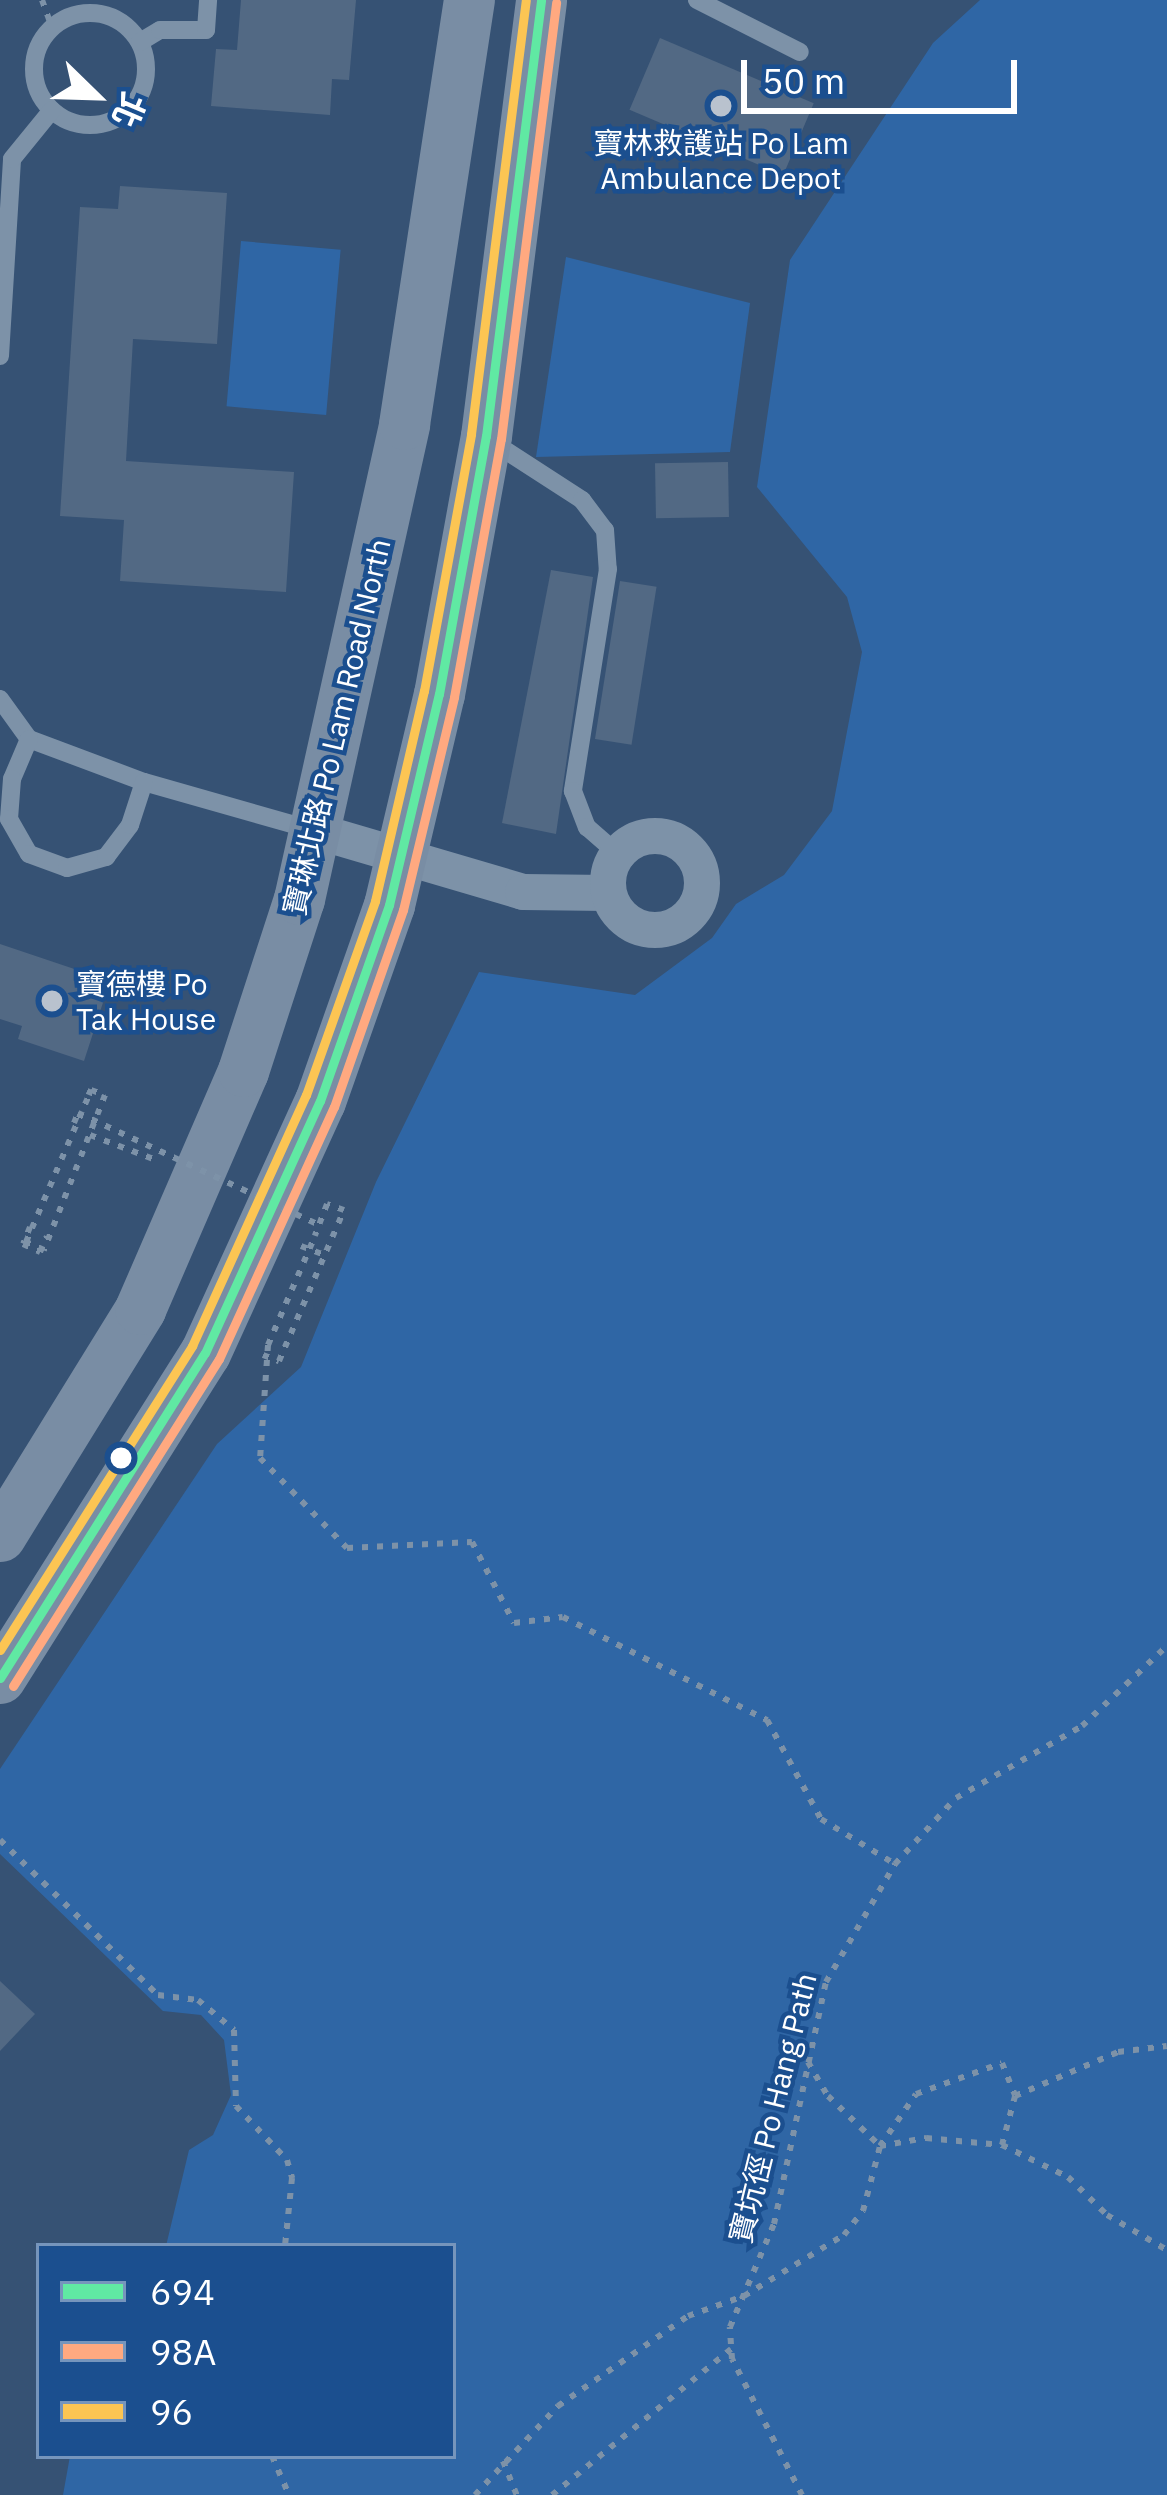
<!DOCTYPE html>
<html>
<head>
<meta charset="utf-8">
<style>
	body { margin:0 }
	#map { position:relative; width:1167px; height:2495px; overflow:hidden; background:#365274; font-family:"IBM Plex Sans","Noto Sans TC",sans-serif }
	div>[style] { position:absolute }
	.green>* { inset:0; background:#2f66a5; transform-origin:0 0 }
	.building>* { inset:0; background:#526984; transform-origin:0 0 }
	.path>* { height:6px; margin-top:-3px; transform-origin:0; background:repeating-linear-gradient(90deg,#7d92a8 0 6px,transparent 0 15px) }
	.lane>* { height:18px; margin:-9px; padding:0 9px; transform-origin:9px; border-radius:9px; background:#7d92a8 }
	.lane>.ring { margin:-9px; padding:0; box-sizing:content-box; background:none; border:18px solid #7d92a8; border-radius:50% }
	.street>* { height:36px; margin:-18px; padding:0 18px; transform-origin:18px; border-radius:18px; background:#7d92a8 }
	.street>.ring { margin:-18px; padding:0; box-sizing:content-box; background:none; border:36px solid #7d92a8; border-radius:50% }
	.secondary>* { height:51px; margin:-25.5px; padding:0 25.5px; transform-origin:25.5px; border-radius:25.5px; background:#798da4 }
	.path-bridge>* { height:6px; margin-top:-3px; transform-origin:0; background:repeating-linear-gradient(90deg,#7d92a8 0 6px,transparent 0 15px) }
	.bus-1>* { height:9px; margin:-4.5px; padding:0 4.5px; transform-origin:4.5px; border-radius:4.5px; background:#60e9a3 }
	.bus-2>* { height:9px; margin:-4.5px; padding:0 4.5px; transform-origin:4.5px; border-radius:4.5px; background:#ffa980 }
	.bus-3>* { height:9px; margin:-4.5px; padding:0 4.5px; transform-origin:4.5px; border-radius:4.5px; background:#fcc553 }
	.dots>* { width:33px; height:33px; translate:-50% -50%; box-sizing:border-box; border:6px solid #1b4f8f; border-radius:50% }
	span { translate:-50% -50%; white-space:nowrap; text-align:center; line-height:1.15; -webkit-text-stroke:9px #1b4f8f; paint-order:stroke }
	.poi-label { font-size:30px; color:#fff }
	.left { translate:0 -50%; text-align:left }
	.street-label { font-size:30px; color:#fff }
	.legend { position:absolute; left:36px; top:2243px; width:420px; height:216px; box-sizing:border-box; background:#1b4f8f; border:3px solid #7695bc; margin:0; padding:15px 21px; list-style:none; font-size:36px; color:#fff }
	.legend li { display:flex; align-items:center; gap:24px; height:60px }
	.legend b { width:60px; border:3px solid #7695bc }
	.north { position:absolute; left:36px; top:36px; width:120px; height:120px; -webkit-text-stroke:9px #1b4f8f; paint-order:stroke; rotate:113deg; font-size:33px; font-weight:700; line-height:48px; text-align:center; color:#fff }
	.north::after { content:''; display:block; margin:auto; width:42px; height:54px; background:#fff; clip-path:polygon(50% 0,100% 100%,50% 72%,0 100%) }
	.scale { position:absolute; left:741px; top:60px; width:276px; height:54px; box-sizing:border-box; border:6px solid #fff; border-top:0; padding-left:15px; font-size:36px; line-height:42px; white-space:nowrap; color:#fff; -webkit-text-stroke:9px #1b4f8f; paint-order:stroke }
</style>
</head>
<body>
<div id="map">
	<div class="green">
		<div style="clip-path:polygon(980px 0,1167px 0,1167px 2495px,63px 2495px,70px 2456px,453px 2456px,453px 2246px,166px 2246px,189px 2150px,213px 2135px,231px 2095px,224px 2040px,201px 2015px,163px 2011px,0 1854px,0 1769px,217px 1444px,301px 1367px,376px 1182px,479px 972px,635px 995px,712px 938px,736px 904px,784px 875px,832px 811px,862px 652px,847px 597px,757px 487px,790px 260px,933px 43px)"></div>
		<div style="left:241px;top:241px;width:100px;height:166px;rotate:5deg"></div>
		<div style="clip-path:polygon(566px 257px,750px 303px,730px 452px,536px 457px)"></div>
	</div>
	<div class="building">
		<div style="clip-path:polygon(241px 0,356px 0,349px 80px,332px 79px,330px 115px,211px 106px,216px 49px,237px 50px)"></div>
		<div style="left:660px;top:38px;width:167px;height:78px;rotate:23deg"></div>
		<div style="clip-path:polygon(120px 186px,227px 193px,217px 344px,133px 339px,126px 461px,294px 472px,286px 592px,120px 581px,124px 520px,60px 516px,80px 207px,118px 209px)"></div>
		<div style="left:728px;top:462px;width:55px;height:73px;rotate:89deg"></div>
		<div style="clip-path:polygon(551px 570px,593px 577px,556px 834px,502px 823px)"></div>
		<div style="left:620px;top:581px;width:37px;height:160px;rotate:9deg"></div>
		<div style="clip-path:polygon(0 944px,110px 981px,84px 1061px,18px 1039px,22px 1026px,0 1019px)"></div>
		<div style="clip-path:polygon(0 1981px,35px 2014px,0 2051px)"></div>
	</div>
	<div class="path">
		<div style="left:42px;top:0;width:30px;rotate:70deg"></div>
		<div style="left:91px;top:1090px;width:15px;rotate:20deg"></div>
		<div style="left:105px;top:1095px;width:167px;rotate:111.5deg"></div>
		<div style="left:44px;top:1250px;width:20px;rotate:-156deg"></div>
		<div style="left:26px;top:1242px;width:165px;rotate:-66.8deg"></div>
		<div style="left:90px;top:1135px;width:71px;rotate:20.7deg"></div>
		<div style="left:301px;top:1246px;width:26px;rotate:21deg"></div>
		<div style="left:268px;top:1345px;width:113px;rotate:94deg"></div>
		<div style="left:260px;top:1458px;width:125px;rotate:46deg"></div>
		<div style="left:347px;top:1548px;width:125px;rotate:-2.7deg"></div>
		<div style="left:472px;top:1542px;width:91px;rotate:62.6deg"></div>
		<div style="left:514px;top:1623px;width:49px;rotate:-7deg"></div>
		<div style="left:563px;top:1617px;width:229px;rotate:26.8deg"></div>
		<div style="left:767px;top:1720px;width:113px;rotate:61.4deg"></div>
		<div style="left:821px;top:1819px;width:87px;rotate:31.3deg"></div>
		<div style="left:263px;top:1355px;width:17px;rotate:21deg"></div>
		<div style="left:279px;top:1361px;width:164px;rotate:-66.7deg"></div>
		<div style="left:344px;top:1210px;width:18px;rotate:-161deg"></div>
		<div style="left:327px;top:1204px;width:34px;rotate:111deg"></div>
		<div style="left:0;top:1840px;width:221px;rotate:44.5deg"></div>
		<div style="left:158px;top:1995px;width:40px;rotate:7.1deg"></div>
		<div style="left:198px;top:2000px;width:47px;rotate:39.8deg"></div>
		<div style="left:234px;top:2030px;width:76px;rotate:88.5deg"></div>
		<div style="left:236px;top:2106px;width:74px;rotate:46.6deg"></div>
		<div style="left:287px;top:2160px;width:19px;rotate:74deg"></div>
		<div style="left:292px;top:2178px;width:68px;rotate:95.9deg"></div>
		<div style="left:808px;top:2062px;width:39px;rotate:60deg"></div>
		<div style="left:828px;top:2096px;width:72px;rotate:43.9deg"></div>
		<div style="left:880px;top:2146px;width:47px;rotate:-9.9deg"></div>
		<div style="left:926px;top:2138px;width:76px;rotate:5.3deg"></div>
		<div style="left:1002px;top:2145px;width:73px;rotate:25.9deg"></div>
		<div style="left:1068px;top:2177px;width:54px;rotate:44.3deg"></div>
		<div style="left:1107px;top:2215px;width:69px;rotate:30.3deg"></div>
		<div style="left:1002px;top:2145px;width:51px;rotate:-75.1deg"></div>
		<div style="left:272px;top:2456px;width:43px;rotate:66.4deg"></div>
		<div style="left:503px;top:2461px;width:37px;rotate:68deg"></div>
		<div style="left:475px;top:2495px;width:122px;rotate:-47deg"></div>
		<div style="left:558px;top:2406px;width:158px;rotate:-34.7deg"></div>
		<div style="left:688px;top:2316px;width:59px;rotate:-19.7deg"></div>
		<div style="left:744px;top:2296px;width:117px;rotate:-31.4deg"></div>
		<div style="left:844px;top:2235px;width:31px;rotate:-52deg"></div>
		<div style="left:863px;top:2211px;width:67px;rotate:-75.3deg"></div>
		<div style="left:880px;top:2146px;width:63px;rotate:-55.3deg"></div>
		<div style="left:916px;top:2094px;width:91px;rotate:-19.8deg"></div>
		<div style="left:1002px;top:2063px;width:35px;rotate:68deg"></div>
		<div style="left:1015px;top:2096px;width:112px;rotate:-23.1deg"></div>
		<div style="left:1118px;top:2052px;width:49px;rotate:-7deg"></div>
		<div style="left:552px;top:2495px;width:231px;rotate:-39.2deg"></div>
		<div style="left:802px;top:2495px;width:153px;rotate:-117.2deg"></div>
		<div style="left:732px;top:2359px;width:32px;rotate:-94deg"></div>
		<div style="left:730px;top:2327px;width:112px;rotate:-66.9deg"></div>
		<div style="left:774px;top:2224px;width:248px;rotate:-77.9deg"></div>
		<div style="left:826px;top:1982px;width:137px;rotate:-59.7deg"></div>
		<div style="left:895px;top:1864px;width:90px;rotate:-47.3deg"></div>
		<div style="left:956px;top:1798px;width:145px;rotate:-29.7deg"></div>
		<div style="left:1082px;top:1726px;width:117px;rotate:-43.3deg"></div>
	</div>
	<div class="lane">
		<div style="left:697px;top:0;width:115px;rotate:26.8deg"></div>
		<div class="ring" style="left:34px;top:13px;width:94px;height:94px"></div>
		<div style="left:140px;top:42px;width:23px;rotate:-31deg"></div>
		<div style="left:160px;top:30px;width:46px"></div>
		<div style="left:206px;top:30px;width:30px;rotate:-86deg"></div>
		<div style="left:0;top:356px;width:197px;rotate:-86.5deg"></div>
		<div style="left:12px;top:159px;width:63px;rotate:-50.8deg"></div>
		<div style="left:494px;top:443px;width:105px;rotate:32.9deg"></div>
		<div style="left:582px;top:500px;width:38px;rotate:53deg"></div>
		<div style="left:605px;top:530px;width:39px;rotate:86deg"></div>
		<div style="left:608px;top:569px;width:225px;rotate:99deg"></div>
		<div style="left:573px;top:791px;width:39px;rotate:69deg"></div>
		<div style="left:587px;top:827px;width:41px;rotate:41.1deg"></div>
		<div style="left:0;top:699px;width:49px;rotate:54.1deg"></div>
		<div style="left:29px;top:739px;width:123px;rotate:20.5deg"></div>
		<div style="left:144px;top:782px;width:175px;rotate:15.9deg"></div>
		<div style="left:29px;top:739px;width:43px;rotate:113deg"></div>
		<div style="left:12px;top:779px;width:40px;rotate:94.3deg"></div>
		<div style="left:9px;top:819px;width:40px;rotate:60.3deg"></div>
		<div style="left:29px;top:854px;width:40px;rotate:20.2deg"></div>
		<div style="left:67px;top:868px;width:41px;rotate:-15.8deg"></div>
		<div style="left:106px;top:857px;width:40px;rotate:-53deg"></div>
		<div style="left:130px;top:825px;width:45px;rotate:-72deg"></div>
	</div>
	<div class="street">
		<div style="left:316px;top:831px;width:216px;rotate:16.4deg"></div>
		<div style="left:523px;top:892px;width:85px;rotate:0.7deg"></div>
		<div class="ring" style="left:608px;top:836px;width:58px;height:58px"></div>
	</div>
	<div class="secondary">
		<div style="left:0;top:1536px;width:267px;rotate:-58.3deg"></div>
		<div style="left:140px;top:1309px;width:259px;rotate:-66.6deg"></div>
		<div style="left:243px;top:1071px;width:181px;rotate:-72deg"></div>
		<div style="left:299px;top:899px;width:486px;rotate:-77.5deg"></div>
		<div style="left:404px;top:424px;width:429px;rotate:-81.3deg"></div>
		<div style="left:0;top:1678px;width:384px;rotate:-57.8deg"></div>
		<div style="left:205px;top:1353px;width:277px;rotate:-65.5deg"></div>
		<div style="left:320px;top:1101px;width:208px;rotate:-70.6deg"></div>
		<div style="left:389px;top:905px;width:217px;rotate:-76.7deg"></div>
		<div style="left:439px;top:694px;width:262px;rotate:-79.7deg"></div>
		<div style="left:486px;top:436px;width:439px;rotate:-82.8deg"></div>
	</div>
	<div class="path-bridge">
		<div style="left:87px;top:1091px;width:15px;rotate:23deg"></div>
		<div style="left:74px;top:1123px;width:11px;rotate:-68deg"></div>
		<div style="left:78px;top:1113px;width:266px;rotate:24.9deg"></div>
		<div style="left:30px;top:1227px;width:18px;rotate:112deg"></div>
		<div style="left:23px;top:1244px;width:19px;rotate:25deg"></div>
		<div style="left:40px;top:1252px;width:17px;rotate:-66deg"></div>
		<div style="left:268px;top:1345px;width:119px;rotate:-66.7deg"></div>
	</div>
	<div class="bus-1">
		<div style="left:0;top:1678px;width:384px;rotate:-57.8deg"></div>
		<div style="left:205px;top:1353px;width:277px;rotate:-65.5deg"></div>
		<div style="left:320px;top:1101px;width:208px;rotate:-70.6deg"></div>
		<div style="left:389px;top:905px;width:217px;rotate:-76.7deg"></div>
		<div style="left:439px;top:694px;width:262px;rotate:-79.7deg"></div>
		<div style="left:486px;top:436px;width:439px;rotate:-82.8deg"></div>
	</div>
	<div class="bus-2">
		<div style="left:13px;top:1686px;width:386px;rotate:-57.8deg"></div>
		<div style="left:219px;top:1359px;width:277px;rotate:-65.5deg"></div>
		<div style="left:334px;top:1107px;width:209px;rotate:-70.7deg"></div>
		<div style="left:403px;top:910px;width:219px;rotate:-76.5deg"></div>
		<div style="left:454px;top:697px;width:262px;rotate:-79.7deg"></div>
		<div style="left:501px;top:439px;width:440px;rotate:-82.8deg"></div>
	</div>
	<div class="bus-3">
		<div style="left:0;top:1650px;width:360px;rotate:-57.7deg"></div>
		<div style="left:192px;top:1346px;width:276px;rotate:-65.6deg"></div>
		<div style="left:306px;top:1095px;width:206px;rotate:-70.4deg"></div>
		<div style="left:375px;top:901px;width:216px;rotate:-76.9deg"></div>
		<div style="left:424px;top:691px;width:261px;rotate:-79.6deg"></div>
		<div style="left:471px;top:434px;width:437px;rotate:-82.8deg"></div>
	</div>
	<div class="dots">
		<div style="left:721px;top:106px;background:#b9c2ce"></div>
		<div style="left:52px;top:1001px;background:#b9c2ce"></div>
		<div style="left:121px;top:1458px;background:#fff"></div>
	</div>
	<div class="poi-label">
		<span style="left:721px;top:160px">寶林救護站 Po Lam<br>Ambulance Depot</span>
		<span class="left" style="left:76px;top:1001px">寶德樓 Po<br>Tak House</span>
	</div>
	<div class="street-label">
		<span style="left:337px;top:727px;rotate:-77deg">寶琳北路 Po Lam Road North</span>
		<span style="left:773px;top:2108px;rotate:-76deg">寶坑徑 Po Hang Path</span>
	</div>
	<ul class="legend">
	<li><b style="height:15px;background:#60e9a3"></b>694</li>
	<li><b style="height:15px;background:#ffa980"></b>98A</li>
	<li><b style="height:15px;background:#fcc553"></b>96</li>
	</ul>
	<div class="north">北</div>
	<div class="scale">50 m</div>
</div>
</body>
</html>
